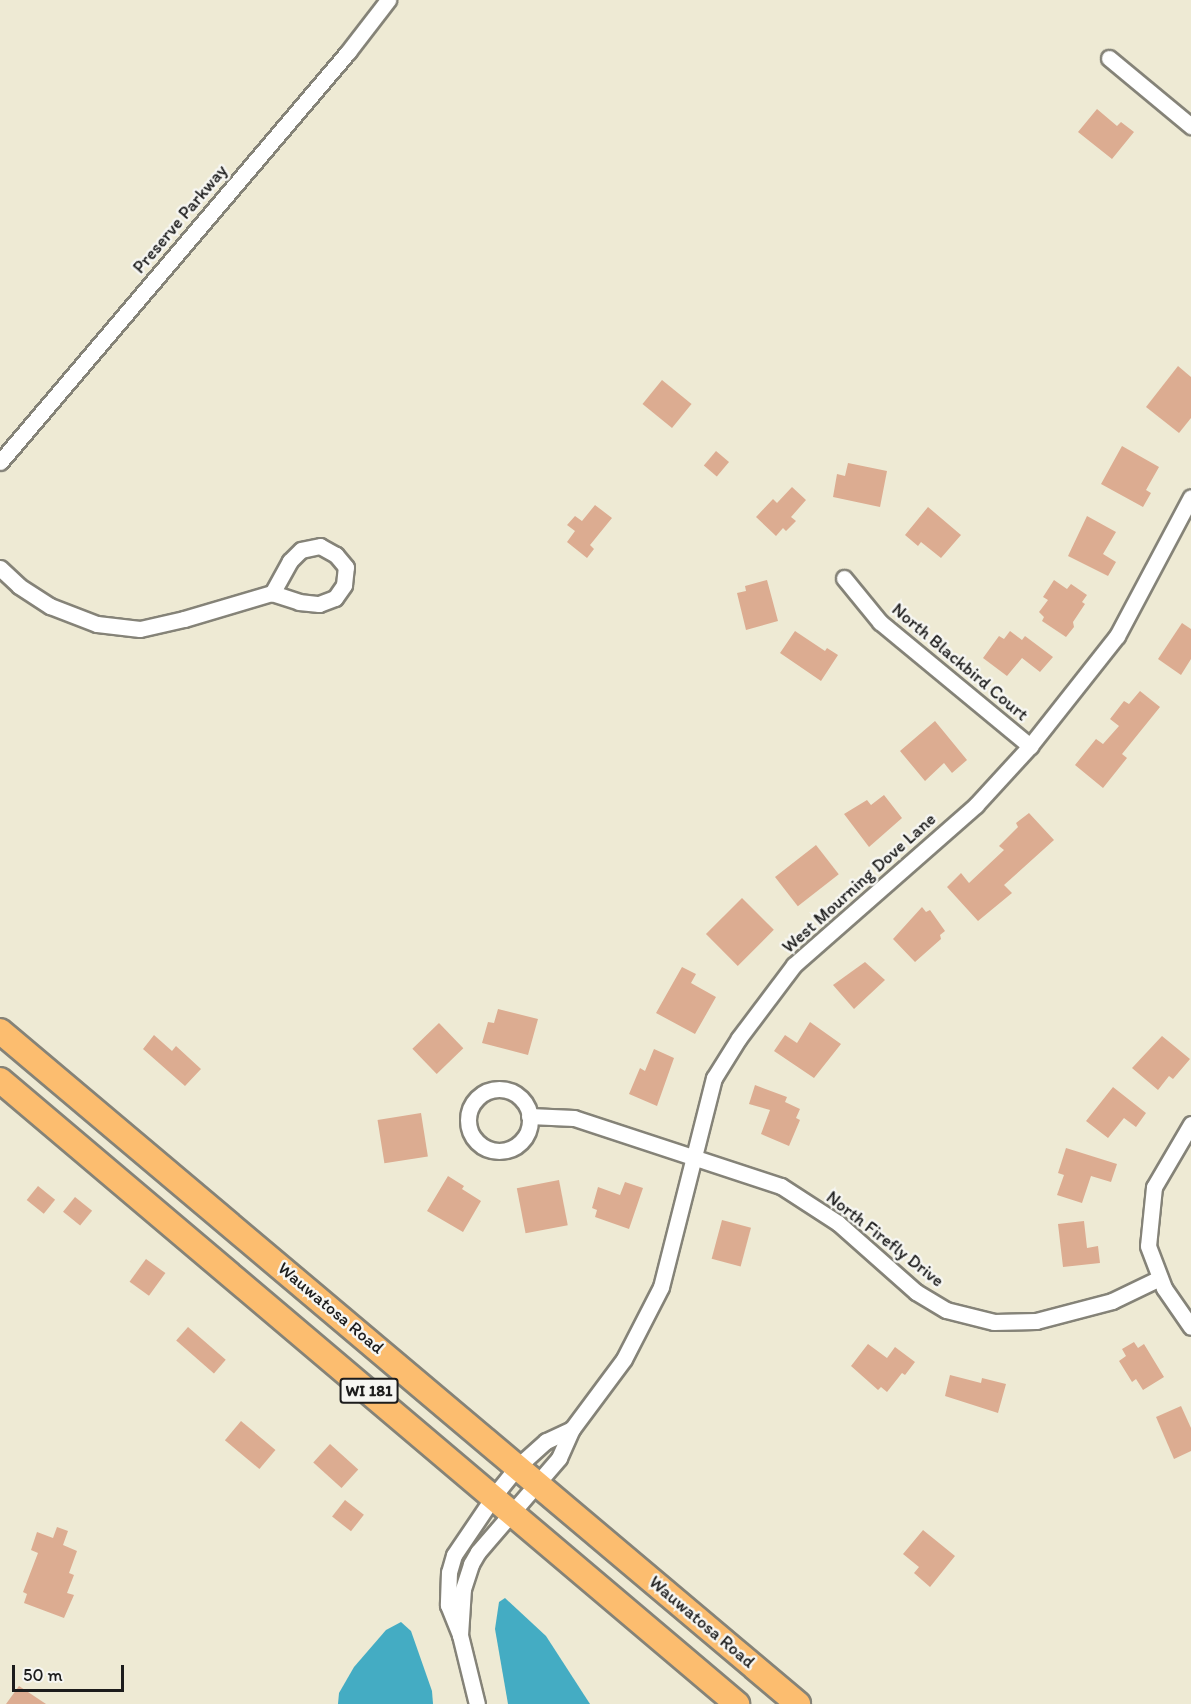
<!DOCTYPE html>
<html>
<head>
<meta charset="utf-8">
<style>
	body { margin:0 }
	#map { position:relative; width:1191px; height:1704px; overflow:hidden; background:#eeead4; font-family:Itim,sans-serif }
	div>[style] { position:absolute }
	.water>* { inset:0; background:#44acc3 }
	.building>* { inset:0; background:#dcac91; transform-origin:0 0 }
	.roads { filter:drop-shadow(2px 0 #858378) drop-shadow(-2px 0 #858378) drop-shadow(0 2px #858378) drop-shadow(0 -2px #858378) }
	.minor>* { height:15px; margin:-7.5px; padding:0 7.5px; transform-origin:7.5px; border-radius:7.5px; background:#fff }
	.minor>.ring { margin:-7.5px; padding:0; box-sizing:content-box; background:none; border:15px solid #fff; border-radius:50% }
	.primary>* { height:24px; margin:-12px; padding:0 12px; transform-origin:12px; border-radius:12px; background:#fcbd6f }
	span { translate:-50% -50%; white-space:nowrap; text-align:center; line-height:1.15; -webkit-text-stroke:5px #f6f6f2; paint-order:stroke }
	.shield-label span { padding:2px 4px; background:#f6f6f2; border:2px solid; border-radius:4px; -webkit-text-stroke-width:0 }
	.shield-label { font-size:16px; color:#1c1c1c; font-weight:700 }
	.street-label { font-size:18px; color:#1c1c1c }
	.scale { position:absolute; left:12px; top:1665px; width:112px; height:27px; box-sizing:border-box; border:3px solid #1c1c1c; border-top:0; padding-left:8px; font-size:18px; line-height:21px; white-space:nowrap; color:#1c1c1c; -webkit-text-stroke:4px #f6f6f2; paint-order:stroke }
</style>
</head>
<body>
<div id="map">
	<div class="water">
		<div style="clip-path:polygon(505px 1598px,546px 1636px,590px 1704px,508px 1704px,495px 1629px,499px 1602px)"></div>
		<div style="clip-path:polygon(401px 1622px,411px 1631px,432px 1691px,433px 1704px,338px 1704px,339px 1693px,354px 1667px,386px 1630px)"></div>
	</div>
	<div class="building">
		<div style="clip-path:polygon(1097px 109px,1117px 126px,1121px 122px,1134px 132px,1112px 159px,1078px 132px)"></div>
		<div style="clip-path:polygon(1178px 366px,1191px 377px,1191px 418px,1179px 433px,1146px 407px)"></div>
		<div style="left:662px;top:380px;width:38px;height:31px;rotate:39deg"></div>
		<div style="clip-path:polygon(1122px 446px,1159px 467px,1146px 490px,1151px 493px,1143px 507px,1101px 484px)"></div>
		<div style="left:716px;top:451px;width:17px;height:19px;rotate:40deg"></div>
		<div style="clip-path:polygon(848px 463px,887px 471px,880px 507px,833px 497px,837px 474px,845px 476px)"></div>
		<div style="clip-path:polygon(792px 487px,806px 500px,791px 517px,796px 521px,786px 531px,783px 528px,776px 536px,756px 517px,773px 499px,777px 503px)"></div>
		<div style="clip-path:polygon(595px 505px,612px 518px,590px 545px,594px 549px,587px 558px,567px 542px,575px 531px,567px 525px,575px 516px,582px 521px)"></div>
		<div style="clip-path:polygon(928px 507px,961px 535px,941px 558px,921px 542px,918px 546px,905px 535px)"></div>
		<div style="clip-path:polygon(1087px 516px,1116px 532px,1103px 554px,1116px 562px,1108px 576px,1068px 556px)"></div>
		<div style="clip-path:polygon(767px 580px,778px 621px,746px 630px,737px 593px,746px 591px,745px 586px)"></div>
		<div style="clip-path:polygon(1054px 580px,1067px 589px,1071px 584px,1087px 595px,1082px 602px,1085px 604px,1073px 622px,1074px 627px,1066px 637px,1042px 621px,1044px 617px,1039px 612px,1048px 600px,1043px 597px)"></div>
		<div style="clip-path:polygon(1182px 623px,1191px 629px,1191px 659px,1181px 675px,1158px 659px)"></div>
		<div style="clip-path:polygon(795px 631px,825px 651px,827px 648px,838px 655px,821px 681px,780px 653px)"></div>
		<div style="clip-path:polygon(1010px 631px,1022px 640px,1025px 636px,1053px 657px,1040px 672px,1022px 658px,1007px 676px,983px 658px,999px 636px,1004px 639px)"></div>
		<div style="clip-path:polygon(1140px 691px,1160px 707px,1122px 754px,1127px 758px,1103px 788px,1075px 765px,1096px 739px,1103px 744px,1119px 726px,1110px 719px,1124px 701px,1129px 704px)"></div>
		<div style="clip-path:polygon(935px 721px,967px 760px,952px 773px,944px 763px,925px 781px,900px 751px)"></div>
		<div style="clip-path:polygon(884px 795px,902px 818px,869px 847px,844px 814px,867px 800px,871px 805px)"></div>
		<div style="clip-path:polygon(1029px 813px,1054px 840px,1004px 885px,1012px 893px,978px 921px,947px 887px,961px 873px,969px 883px,1004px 850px,999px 846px,1018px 827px,1016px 823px)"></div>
		<div style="left:816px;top:845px;width:37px;height:52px;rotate:52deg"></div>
		<div style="left:742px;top:898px;width:45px;height:51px;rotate:45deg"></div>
		<div style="clip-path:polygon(922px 907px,926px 912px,930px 910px,945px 931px,940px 935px,941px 939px,915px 962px,893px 939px)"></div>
		<div style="clip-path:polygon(865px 962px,885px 980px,854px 1009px,833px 985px)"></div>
		<div style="clip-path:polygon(682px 967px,696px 974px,691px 983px,716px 997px,695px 1034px,656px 1013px)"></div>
		<div style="clip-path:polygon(498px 1009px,538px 1019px,528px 1055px,482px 1043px,488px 1022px,494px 1023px)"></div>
		<div style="clip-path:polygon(810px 1022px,841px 1044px,814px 1078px,774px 1051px,785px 1035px,797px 1043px)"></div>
		<div style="left:439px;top:1023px;width:35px;height:37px;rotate:46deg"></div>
		<div style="clip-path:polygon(154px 1035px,172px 1051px,176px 1046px,201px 1069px,185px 1086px,143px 1049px)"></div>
		<div style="clip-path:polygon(1162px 1036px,1190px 1059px,1173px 1079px,1169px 1076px,1158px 1090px,1132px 1068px)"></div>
		<div style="clip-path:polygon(654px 1049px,674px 1058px,657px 1106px,629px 1094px,640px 1068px,645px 1071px)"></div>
		<div style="clip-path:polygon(755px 1085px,787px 1097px,785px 1102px,800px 1109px,796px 1118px,800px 1120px,789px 1146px,761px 1134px,770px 1110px,749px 1104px)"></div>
		<div style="clip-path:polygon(1113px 1087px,1146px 1113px,1136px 1127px,1124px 1118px,1108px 1138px,1086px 1121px)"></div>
		<div style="left:421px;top:1113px;width:44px;height:44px;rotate:81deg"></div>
		<div style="clip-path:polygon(1066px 1148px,1117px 1164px,1111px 1182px,1091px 1176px,1082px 1203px,1057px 1195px,1064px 1175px,1058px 1173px)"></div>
		<div style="clip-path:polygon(448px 1176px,464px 1186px,462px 1189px,481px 1201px,463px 1232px,427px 1211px)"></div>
		<div style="left:559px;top:1180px;width:46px;height:43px;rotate:79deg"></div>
		<div style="clip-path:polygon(625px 1182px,643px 1188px,629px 1229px,595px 1217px,597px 1210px,592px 1208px,598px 1187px,620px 1195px)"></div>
		<div style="left:38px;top:1186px;width:22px;height:18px;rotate:39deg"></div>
		<div style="left:75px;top:1197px;width:22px;height:19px;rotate:39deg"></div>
		<div style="left:722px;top:1220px;width:30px;height:40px;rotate:15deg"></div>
		<div style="clip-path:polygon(1084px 1221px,1087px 1248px,1098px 1246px,1100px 1263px,1063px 1267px,1058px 1224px)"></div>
		<div style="left:146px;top:1259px;width:24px;height:28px;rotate:36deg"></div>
		<div style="left:188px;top:1327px;width:50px;height:18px;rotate:41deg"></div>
		<div style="clip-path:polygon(1134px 1342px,1138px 1348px,1144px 1344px,1164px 1377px,1143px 1390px,1136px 1379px,1132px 1382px,1119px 1361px,1126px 1356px,1122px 1349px)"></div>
		<div style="clip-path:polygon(868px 1344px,887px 1358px,895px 1347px,915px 1362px,905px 1375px,902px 1373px,887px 1392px,881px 1387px,878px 1390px,851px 1366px)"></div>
		<div style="clip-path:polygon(950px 1375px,981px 1383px,982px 1378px,1006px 1384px,998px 1413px,945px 1396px)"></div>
		<div style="clip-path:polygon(1181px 1406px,1191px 1428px,1191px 1451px,1174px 1459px,1156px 1417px)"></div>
		<div style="left:241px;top:1421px;width:45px;height:25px;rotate:40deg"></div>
		<div style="left:330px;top:1444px;width:38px;height:25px;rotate:42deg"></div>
		<div style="left:345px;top:1500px;width:24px;height:21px;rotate:38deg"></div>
		<div style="clip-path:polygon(57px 1527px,68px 1531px,63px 1545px,77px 1551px,69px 1573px,74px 1575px,67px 1593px,74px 1595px,64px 1618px,24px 1603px,27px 1594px,23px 1592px,38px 1553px,31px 1550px,37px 1532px,53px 1538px)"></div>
		<div style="clip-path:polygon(923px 1530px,955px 1556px,930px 1587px,914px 1573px,919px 1567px,903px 1554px)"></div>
		<div style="clip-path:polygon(19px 1686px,46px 1704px,6px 1704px)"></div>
	</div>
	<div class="roads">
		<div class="minor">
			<div style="left:1109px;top:58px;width:107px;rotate:39.7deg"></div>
			<div style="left:0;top:462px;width:538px;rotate:-49.68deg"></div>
			<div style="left:348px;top:52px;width:66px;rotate:-52.4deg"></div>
			<div style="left:0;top:568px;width:26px;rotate:43deg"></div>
			<div style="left:19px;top:586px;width:37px;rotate:33deg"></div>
			<div style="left:50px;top:606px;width:50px;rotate:21deg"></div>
			<div style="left:97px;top:624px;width:43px;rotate:6.6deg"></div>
			<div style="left:140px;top:629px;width:45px;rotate:-12.8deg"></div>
			<div style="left:184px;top:619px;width:92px;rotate:-16.5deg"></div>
			<div style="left:272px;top:593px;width:28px;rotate:18deg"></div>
			<div style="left:299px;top:602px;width:20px;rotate:6deg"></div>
			<div style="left:319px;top:604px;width:17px;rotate:-21deg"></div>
			<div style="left:335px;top:598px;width:16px;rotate:-55deg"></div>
			<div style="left:344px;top:585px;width:18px;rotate:-84deg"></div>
			<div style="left:346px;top:567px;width:16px;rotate:-130deg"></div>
			<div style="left:336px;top:555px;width:18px;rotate:-151deg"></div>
			<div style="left:320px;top:546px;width:19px;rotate:168deg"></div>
			<div style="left:301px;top:550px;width:16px;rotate:135deg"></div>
			<div style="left:290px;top:561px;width:37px;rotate:119deg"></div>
			<div style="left:844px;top:578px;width:57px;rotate:50.7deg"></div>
			<div style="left:880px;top:622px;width:195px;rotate:39.6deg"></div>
			<div class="ring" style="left:468px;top:1089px;width:47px;height:47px"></div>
			<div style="left:529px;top:1116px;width:45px;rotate:2.5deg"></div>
			<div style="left:574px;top:1118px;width:218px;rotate:18.2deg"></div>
			<div style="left:781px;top:1186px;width:68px;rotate:33deg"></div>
			<div style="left:838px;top:1223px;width:104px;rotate:41.5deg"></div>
			<div style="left:916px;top:1292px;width:35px;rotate:31deg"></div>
			<div style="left:946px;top:1310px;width:49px;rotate:14deg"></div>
			<div style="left:994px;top:1322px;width:42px;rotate:-1.4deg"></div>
			<div style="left:1036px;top:1321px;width:79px;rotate:-14.7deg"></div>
			<div style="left:1112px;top:1301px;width:53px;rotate:-25.6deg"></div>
			<div style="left:1191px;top:1124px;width:73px;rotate:120.4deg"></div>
			<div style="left:1154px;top:1187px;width:59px;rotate:95.8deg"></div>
			<div style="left:1148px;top:1246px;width:45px;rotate:69.1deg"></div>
			<div style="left:1164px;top:1288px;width:47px;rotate:55.3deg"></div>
			<div style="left:572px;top:1429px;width:87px;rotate:-53.4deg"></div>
			<div style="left:624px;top:1359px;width:81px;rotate:-62.8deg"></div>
			<div style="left:661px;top:1287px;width:216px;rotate:-75.8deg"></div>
			<div style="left:714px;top:1078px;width:47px;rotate:-58deg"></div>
			<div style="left:739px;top:1038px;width:91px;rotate:-53deg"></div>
			<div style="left:794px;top:965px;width:242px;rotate:-41.3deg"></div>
			<div style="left:976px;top:805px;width:80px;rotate:-47.5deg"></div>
			<div style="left:1030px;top:746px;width:140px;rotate:-51.7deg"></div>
			<div style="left:1117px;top:636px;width:157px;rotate:-62deg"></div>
			<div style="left:460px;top:1635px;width:46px;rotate:-86.3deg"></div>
			<div style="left:463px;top:1589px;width:26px;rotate:-72deg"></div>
			<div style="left:471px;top:1564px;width:14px;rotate:-60deg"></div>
			<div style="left:478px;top:1552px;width:124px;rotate:-49.2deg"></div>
			<div style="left:559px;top:1458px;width:32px;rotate:-66deg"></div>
			<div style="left:572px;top:1429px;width:29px;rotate:155deg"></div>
			<div style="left:546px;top:1441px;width:38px;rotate:138deg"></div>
			<div style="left:518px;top:1466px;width:38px;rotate:129deg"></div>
			<div style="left:494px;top:1496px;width:71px;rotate:124.1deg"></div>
			<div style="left:454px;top:1555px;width:18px;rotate:106deg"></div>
			<div style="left:449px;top:1572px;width:33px;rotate:92deg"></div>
			<div style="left:448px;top:1605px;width:32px;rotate:68deg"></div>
			<div style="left:460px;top:1635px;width:71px;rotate:76.2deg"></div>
		</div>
		<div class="primary">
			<div style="left:0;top:1031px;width:1044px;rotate:40.14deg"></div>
			<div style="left:0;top:1080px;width:966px;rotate:40.25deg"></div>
		</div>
	</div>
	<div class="shield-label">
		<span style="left:369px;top:1391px">WI 181</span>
	</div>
	<div class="street-label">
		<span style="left:180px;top:219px;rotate:-50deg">Preserve Parkway</span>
		<span style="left:960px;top:662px;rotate:40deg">North Blackbird Court</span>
		<span style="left:859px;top:883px;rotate:-42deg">West Mourning Dove Lane</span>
		<span style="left:885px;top:1239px;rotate:38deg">North Firefly Drive</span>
		<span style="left:331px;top:1308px;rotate:40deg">Wauwatosa Road</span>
		<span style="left:702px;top:1622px;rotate:40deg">Wauwatosa Road</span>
	</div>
	<div class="scale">50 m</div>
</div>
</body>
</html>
